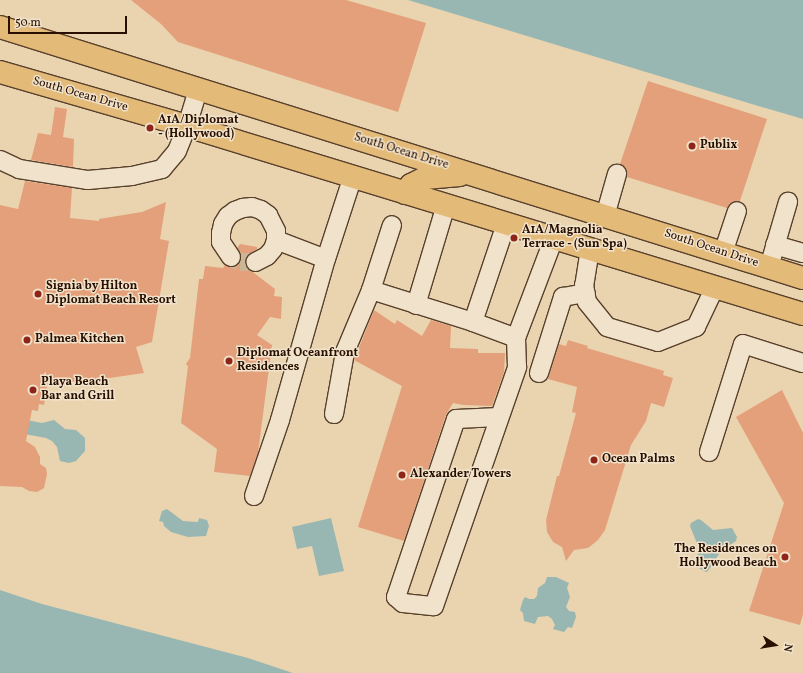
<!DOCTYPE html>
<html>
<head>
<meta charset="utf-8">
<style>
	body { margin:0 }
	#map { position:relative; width:803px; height:673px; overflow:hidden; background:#e9d4af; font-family:Vollkorn,serif }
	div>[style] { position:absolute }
	.water>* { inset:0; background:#99b7b2 }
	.building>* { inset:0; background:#e4a07a }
	.minor-tunnel>* { height:18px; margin-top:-9px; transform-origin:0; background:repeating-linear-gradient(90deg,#ccb695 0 18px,transparent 0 27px) }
	.roads { filter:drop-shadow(1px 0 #58402c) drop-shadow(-1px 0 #58402c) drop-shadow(0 1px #58402c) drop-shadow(0 -1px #58402c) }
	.minor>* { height:18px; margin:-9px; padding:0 9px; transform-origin:9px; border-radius:9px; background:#f1e3cb }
	.major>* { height:22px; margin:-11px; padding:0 11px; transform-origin:11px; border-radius:11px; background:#e4ba78 }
	.dots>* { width:11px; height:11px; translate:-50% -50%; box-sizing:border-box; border:2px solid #f1e3cb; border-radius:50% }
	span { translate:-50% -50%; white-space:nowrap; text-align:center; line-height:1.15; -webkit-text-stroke:3px #f1e3cb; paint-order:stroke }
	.street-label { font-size:12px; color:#280f00 }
	.poi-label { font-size:12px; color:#280f00; font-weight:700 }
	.left { translate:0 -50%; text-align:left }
	.right { translate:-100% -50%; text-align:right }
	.north { position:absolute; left:755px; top:625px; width:40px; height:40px; -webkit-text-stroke:3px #f1e3cb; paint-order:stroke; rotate:102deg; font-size:11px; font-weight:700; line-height:16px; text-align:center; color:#280f00 }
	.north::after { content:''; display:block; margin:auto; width:14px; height:18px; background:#280f00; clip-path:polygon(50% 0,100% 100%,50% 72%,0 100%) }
	.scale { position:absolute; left:8px; top:16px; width:119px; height:18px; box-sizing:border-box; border:2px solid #280f00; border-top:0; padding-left:5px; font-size:12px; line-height:14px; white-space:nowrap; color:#280f00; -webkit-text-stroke:3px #f1e3cb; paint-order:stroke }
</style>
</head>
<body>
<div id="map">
	<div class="water">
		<div style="clip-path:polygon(408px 0,803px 0,803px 119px,755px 105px)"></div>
		<div style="clip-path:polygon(21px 419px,42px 423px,54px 420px,65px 429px,76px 430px,85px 438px,85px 451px,76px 461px,69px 463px,60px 461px,57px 447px,52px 441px,46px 438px,19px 433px)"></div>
		<div style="clip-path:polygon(167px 509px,183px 521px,198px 522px,199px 518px,207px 520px,209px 526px,206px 536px,188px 537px,171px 532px,164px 526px,163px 522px,159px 521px,162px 511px)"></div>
		<div style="clip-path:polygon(331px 518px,344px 571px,319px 576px,312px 546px,297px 549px,292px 527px)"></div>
		<div style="clip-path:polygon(698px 519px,701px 520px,713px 530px,732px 528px,737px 537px,736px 541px,721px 551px,708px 571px,706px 572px,697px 567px,698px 546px,690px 526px,691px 523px)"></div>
		<div style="clip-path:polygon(547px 577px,556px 577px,569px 583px,567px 588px,570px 597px,566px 607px,569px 611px,575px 612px,576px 617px,572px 628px,568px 627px,564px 632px,553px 629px,555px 625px,552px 619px,548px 616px,538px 617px,535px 624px,524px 621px,523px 613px,520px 610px,523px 600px,525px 597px,529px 599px,534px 599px,537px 596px,538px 588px,545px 583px)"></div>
		<div style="clip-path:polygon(0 590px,42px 604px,248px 658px,293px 673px,0 673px)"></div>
	</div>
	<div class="building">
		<div style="clip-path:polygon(131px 0,346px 0,426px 23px,398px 112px,178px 42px,161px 24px)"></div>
		<div style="clip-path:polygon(648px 81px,767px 119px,740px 201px,730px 203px,727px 208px,627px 177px,627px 171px,620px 164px)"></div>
		<div style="clip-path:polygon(55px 107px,67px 109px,63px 137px,74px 139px,73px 167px,31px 160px,38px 133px,51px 135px)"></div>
		<div style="clip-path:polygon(25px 181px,72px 188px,70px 218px,99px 221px,99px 219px,142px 212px,166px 202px,160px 239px,169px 241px,152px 342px,136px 347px,144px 373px,82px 382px,48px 381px,44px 405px,39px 404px,38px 411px,32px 410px,26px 441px,35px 447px,40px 457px,40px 464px,46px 468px,47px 474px,44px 488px,37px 492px,29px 491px,22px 487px,0 486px,0 205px,18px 209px)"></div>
		<div style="clip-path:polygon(240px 244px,257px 247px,257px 249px,246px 257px,245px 266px,275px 289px,274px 296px,282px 297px,281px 319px,270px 317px,257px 335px,272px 345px,258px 453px,250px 476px,214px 472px,217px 449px,181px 423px,188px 366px,186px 364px,190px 358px,199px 279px,203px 279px,205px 266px,223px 268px,225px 265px,231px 267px,237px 265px,241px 257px,237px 248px)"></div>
		<div style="clip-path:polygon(374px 310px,395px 324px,397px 320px,422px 336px,431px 320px,451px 326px,450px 348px,478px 349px,478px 353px,505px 353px,504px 372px,492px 406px,463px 405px,453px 403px,446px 415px,404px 541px,358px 527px,402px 386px,354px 360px)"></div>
		<div style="clip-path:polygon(568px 340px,588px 346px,587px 348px,664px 371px,663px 375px,673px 378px,664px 407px,651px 403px,646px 421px,631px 445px,605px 530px,598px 540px,588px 548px,574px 550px,566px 561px,562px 547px,553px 542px,547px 532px,546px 520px,557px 476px,559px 476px,576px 413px,572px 412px,577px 387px,548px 379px,559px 344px,566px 346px)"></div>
		<div style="clip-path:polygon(782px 390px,803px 433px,803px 614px,800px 625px,749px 611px,784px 503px,736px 417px)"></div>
	</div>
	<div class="minor-tunnel">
		<div style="left:231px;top:257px;width:10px;rotate:29deg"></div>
		<div style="left:240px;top:262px;width:15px"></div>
	</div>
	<div class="roads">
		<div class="minor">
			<div style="left:0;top:160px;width:21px;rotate:25deg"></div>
			<div style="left:19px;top:169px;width:70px;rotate:9.1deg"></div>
			<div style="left:88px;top:180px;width:44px;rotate:-5.2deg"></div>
			<div style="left:132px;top:176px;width:31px;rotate:-13deg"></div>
			<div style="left:162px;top:169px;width:23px;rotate:-50deg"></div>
			<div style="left:177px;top:151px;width:27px;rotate:-68deg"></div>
			<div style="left:187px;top:126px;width:39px;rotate:-73deg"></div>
			<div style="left:605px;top:216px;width:44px;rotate:-74.1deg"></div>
			<div style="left:276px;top:240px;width:53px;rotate:20.8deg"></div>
			<div style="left:775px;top:245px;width:29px;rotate:16deg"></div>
			<div style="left:590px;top:249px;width:36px;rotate:99deg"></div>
			<div style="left:584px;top:285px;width:17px;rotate:80deg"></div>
			<div style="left:587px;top:302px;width:32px;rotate:51deg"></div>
			<div style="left:607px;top:327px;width:53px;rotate:16.4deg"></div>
			<div style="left:658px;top:342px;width:41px;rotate:-21.5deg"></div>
			<div style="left:696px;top:327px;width:44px;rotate:-64.6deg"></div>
			<div style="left:723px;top:253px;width:44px;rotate:-71.6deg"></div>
			<div style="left:231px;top:257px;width:18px;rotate:-124deg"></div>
			<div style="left:221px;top:242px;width:9px;rotate:-90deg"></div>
			<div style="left:221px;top:233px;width:9px;rotate:-77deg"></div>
			<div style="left:223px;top:224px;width:9px;rotate:-58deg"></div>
			<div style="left:228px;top:216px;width:9px;rotate:-36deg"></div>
			<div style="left:235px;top:211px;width:9px;rotate:-21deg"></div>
			<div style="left:243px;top:208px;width:9px;rotate:-6deg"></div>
			<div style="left:252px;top:207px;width:9px;rotate:18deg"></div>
			<div style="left:261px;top:210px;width:9px;rotate:36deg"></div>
			<div style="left:268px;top:215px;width:18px;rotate:63deg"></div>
			<div style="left:276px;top:231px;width:9px;rotate:90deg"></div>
			<div style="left:276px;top:240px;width:9px;rotate:108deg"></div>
			<div style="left:273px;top:249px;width:9px;rotate:131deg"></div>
			<div style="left:267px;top:256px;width:13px;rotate:153deg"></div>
			<div style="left:769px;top:267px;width:68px;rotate:-73.7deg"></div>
			<div style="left:371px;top:290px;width:68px;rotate:-72.1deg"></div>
			<div style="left:416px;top:305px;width:104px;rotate:-73.3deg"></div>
			<div style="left:473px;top:322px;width:46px;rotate:20.4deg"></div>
			<div style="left:516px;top:338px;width:107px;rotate:-69.2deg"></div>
			<div style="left:539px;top:373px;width:80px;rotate:-72.5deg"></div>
			<div style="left:563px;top:297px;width:23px;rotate:-10deg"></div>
			<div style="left:334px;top:414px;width:63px;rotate:-79.9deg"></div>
			<div style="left:345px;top:352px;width:67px;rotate:-67.2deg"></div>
			<div style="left:371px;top:290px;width:107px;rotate:17.4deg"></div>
			<div style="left:473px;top:322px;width:103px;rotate:-71.4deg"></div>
			<div style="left:499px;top:417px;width:43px;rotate:177.3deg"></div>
			<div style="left:456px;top:419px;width:188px;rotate:108.6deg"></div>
			<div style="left:396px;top:597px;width:9px;rotate:41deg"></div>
			<div style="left:403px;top:603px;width:31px;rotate:6deg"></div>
			<div style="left:434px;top:606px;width:253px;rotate:-70.8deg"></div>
			<div style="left:517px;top:367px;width:29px;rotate:-92deg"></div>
			<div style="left:709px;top:452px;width:113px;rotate:-72.5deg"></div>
			<div style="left:743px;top:344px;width:63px;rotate:17.6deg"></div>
			<div style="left:254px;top:496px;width:80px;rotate:-71.1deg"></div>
			<div style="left:280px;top:420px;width:167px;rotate:-74.1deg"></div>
			<div style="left:326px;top:259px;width:87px;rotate:-72deg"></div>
		</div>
		<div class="major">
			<div style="left:0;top:27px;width:841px;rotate:17.36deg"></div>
			<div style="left:0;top:72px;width:195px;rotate:16.1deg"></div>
			<div style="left:187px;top:126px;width:644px;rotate:16.97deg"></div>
			<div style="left:405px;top:193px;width:10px;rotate:-53deg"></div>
			<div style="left:411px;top:185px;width:16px;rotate:-27deg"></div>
			<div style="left:425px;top:178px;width:35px;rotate:-5deg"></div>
		</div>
	</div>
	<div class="dots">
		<div style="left:150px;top:128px;background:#8f2418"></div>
		<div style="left:692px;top:146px;background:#8f2418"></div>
		<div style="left:514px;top:238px;background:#8f2418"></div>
		<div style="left:38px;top:294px;background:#8f2418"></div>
		<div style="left:27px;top:340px;background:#8f2418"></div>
		<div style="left:229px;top:361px;background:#8f2418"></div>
		<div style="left:33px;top:390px;background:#8f2418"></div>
		<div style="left:594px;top:460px;background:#8f2418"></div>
		<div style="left:402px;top:475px;background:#8f2418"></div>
		<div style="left:785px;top:557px;background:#8f2418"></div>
	</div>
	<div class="street-label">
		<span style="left:80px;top:95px;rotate:16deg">South Ocean Drive</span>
		<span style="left:401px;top:152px;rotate:17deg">South Ocean Drive</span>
		<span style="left:711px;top:249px;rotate:18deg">South Ocean Drive</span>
	</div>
	<div class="poi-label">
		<span class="left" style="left:158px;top:128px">A1A/Diplomat<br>- (Hollywood)</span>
		<span class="left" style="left:700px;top:146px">Publix</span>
		<span class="left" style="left:522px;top:238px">A1A/Magnolia<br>Terrace - (Sun Spa)</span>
		<span class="left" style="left:46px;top:294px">Signia by Hilton<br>Diplomat Beach Resort</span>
		<span class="left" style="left:35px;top:340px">Palmea Kitchen</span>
		<span class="left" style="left:237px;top:361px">Diplomat Oceanfront<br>Residences</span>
		<span class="left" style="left:41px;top:390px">Playa Beach<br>Bar and Grill</span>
		<span class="left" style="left:602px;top:460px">Ocean Palms</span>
		<span class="left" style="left:410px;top:475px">Alexander Towers</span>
		<span class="right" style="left:777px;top:557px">The Residences on<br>Hollywood Beach</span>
	</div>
	<div class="north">N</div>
	<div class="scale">50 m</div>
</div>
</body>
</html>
